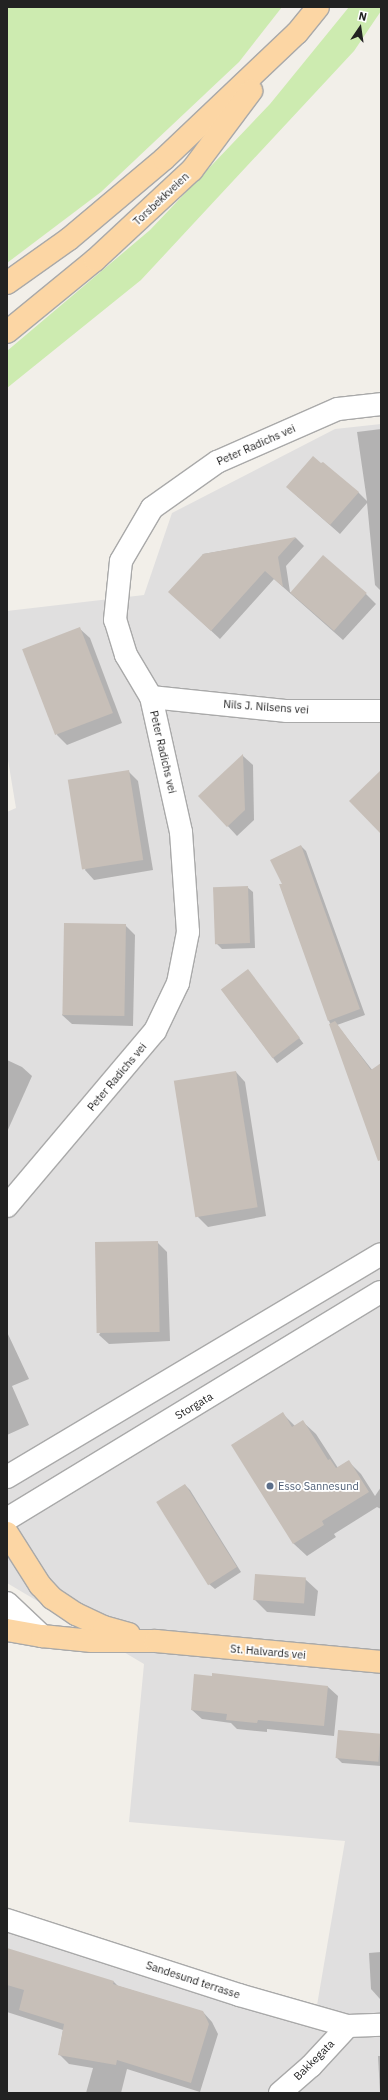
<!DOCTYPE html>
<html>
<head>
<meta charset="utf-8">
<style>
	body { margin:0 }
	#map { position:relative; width:388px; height:2100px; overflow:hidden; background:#f2efe9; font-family:"IBM Plex Sans",sans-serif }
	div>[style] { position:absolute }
	.residential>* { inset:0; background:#e0dfdf }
	.grass>* { inset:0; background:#cdebb0 }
	.shadow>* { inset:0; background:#0003; transform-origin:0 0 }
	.building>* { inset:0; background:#c7bfb8; transform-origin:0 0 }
	.roads { filter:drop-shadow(1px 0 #a9a9a9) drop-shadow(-1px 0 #a9a9a9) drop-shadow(0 1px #a9a9a9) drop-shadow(0 -1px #a9a9a9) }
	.minor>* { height:22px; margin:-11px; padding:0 11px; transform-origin:11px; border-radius:11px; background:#fff }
	.tertiary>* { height:22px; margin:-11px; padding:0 11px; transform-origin:11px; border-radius:11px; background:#fff }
	.primary>* { height:22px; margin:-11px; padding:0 11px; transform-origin:11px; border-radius:11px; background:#fcd6a4 }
	.dots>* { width:11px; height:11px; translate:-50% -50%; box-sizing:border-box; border:2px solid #fff; border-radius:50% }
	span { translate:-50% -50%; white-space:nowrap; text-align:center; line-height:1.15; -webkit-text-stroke:3.5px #fff; paint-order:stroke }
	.street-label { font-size:11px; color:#222 }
	.service-label { font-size:11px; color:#4e5e75 }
	.left { translate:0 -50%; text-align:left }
	.frame { position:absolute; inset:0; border:8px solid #222; pointer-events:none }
	.north { position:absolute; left:340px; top:8px; width:40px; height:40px; -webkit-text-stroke:3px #fff; paint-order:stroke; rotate:13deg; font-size:11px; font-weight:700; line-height:16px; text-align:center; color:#222 }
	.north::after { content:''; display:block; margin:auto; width:14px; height:18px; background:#222; clip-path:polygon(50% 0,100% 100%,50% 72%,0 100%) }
</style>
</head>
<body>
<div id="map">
	<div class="residential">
		<div style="clip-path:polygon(381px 424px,381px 2093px,7px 2093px,7px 1920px,315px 2017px,345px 1841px,129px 1822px,144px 1664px,7px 1583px,7px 812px,16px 808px,7px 754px,7px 611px,144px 595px,172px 513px,335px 429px)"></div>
	</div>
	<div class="grass">
		<div style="clip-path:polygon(7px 7px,282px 7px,239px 62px,101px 192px,7px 263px)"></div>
		<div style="clip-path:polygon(349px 7px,381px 7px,381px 11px,354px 51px,141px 280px,7px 388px,7px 351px,150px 230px,270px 104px)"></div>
	</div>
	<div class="shadow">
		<div style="clip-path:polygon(381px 429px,381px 591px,375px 585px,367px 503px,340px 534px,297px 496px,358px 492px,367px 501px,357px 432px)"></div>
		<div style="clip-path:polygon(296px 538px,304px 546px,286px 566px,290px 592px,366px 594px,376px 604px,343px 640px,274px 579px,220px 639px,178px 600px,203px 554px)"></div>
		<div style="clip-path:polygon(80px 629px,90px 638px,122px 723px,67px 745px,57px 735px)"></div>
		<div style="clip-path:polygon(243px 756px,253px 765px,254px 820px,237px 836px,200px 796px)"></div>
		<div style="clip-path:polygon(128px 771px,138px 781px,153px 870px,94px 880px,85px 870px)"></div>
		<div style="clip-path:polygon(301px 846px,306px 851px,365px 1015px,337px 1025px,373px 1071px,381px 1069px,381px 1142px,329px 1021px,280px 885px,284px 885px)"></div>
		<div style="clip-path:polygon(247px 887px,253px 892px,255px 948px,222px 949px,217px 944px)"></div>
		<div style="clip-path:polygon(125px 925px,135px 935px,133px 1026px,72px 1024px,62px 1015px)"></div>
		<div style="left:248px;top:970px;width:92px;height:33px;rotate:53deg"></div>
		<div style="clip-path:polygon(7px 1060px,22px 1067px,32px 1076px,7px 1132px)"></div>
		<div style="clip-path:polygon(236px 1072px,245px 1082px,266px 1216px,208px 1227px,198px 1217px)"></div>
		<div style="clip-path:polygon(157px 1242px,167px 1252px,170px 1341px,109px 1344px,99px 1335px)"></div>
		<div style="clip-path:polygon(7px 1332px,29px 1379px,12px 1386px,29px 1425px,7px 1435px)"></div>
		<div style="clip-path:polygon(283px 1414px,295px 1426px,303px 1422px,316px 1434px,338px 1468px,348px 1461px,361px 1474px,375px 1496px,381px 1487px,381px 1509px,377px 1507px,334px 1534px,336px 1537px,307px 1556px,294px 1544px,232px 1445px)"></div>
		<div style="clip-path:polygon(185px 1485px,190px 1490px,241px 1572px,215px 1589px,209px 1584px)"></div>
		<div style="clip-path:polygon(305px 1579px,318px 1591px,315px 1616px,267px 1612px,254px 1599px)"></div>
		<div style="clip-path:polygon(328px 1687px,338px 1696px,334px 1736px,267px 1729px,267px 1732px,237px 1729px,231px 1723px,202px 1719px,192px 1710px)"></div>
		<div style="clip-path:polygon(381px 1735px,381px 1766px,342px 1763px,337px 1758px)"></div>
		<div style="clip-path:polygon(7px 1949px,114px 1982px,118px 1986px,203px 2012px,212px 2022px,218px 2034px,200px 2092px,127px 2069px,121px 2093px,86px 2093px,93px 2068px,69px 2064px,59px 2054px,63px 2030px,7px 2012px)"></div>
		<div style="clip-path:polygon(381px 1952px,381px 1999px,380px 1999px,371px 1989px,369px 1953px)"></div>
		<div style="clip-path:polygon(378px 2056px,381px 2056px,381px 2093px,380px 2093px)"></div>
	</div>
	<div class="building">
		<div style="clip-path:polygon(313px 456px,321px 463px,323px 462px,359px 492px,330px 525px,286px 487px)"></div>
		<div style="clip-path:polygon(296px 537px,278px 557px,283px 587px,265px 571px,211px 631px,168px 592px,203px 554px)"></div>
		<div style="left:323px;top:555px;width:58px;height:50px;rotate:41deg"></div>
		<div style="left:80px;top:627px;width:92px;height:62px;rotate:69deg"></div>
		<div style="clip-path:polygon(243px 754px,245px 810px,227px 827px,198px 796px)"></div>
		<div style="left:129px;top:770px;width:91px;height:62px;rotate:81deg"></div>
		<div style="clip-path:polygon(381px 770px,381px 834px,349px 801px)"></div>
		<div style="clip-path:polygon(301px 845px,360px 1009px,328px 1021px,279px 884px,282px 884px,270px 860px)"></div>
		<div style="left:248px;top:886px;width:57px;height:35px;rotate:88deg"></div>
		<div style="left:64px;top:923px;width:62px;height:92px;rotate:1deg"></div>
		<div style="left:248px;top:969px;width:86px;height:34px;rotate:53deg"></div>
		<div style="clip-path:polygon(335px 1021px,371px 1070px,381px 1063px,381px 1160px,378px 1161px,329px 1024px)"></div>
		<div style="left:236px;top:1071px;width:138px;height:63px;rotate:81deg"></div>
		<div style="left:158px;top:1241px;width:91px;height:63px;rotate:89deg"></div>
		<div style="clip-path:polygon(283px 1412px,292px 1427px,303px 1420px,328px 1460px,330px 1459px,336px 1468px,349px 1460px,369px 1492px,322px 1521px,324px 1525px,293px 1544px,231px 1445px)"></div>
		<div style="left:185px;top:1484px;width:98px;height:34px;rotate:58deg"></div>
		<div style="left:255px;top:1574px;width:51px;height:26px;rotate:4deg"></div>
		<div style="clip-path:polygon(212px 1673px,328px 1686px,324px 1726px,258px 1720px,257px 1723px,226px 1720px,227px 1714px,191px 1710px,194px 1674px,212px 1676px)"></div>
		<div style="left:338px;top:1730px;width:43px;height:28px;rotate:5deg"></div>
		<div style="clip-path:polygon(7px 1948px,114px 1981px,113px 1984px,203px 2011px,209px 2024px,191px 2083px,117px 2060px,116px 2065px,58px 2055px,64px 2024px,19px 2010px,24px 1990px,7px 1985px)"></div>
	</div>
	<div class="roads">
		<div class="minor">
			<div style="left:151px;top:697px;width:137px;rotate:5.9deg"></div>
			<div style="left:287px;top:711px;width:94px"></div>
			<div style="left:7px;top:1206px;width:229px;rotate:-49.8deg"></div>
			<div style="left:155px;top:1031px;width:53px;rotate:-64.4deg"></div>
			<div style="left:178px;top:983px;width:52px;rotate:-78.9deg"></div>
			<div style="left:188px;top:932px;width:100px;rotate:-94deg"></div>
			<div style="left:181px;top:832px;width:138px;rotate:-102.5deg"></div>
			<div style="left:151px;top:697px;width:49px;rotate:-120.8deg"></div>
			<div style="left:126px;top:655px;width:37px;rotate:-107deg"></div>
			<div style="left:115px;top:620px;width:59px;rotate:-84.2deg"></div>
			<div style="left:121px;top:561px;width:61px;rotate:-59.7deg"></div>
			<div style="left:152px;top:508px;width:80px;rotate:-35.3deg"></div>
			<div style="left:217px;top:462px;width:132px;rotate:-23.7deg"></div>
			<div style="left:338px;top:409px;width:43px;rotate:-6.6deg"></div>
			<div style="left:7px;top:1920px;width:244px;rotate:17.9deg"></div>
			<div style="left:239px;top:1995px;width:113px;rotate:15.9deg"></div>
			<div style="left:348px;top:2026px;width:33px;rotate:-2deg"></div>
			<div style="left:280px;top:2093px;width:41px;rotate:-41.1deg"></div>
			<div style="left:311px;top:2066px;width:54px;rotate:-47.2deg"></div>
		</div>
		<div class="tertiary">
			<div style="left:7px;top:1477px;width:435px;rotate:-30.8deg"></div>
			<div style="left:7px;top:1519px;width:437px;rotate:-31.3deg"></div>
			<div style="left:7px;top:1603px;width:48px;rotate:43.3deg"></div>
		</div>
		<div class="primary">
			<div style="left:7px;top:283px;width:76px;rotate:-35.4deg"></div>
			<div style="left:69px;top:239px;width:124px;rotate:-40.1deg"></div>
			<div style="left:164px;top:159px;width:183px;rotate:-43.5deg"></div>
			<div style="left:297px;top:33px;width:33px;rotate:-51deg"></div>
			<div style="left:7px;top:332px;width:114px;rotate:-39.3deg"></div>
			<div style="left:95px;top:260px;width:132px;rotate:-42.9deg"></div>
			<div style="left:192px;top:170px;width:99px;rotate:-53.2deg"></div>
			<div style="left:7px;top:1533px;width:62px;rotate:57.6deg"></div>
			<div style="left:40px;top:1585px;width:18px;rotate:47deg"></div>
			<div style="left:52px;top:1598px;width:29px;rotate:34deg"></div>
			<div style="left:76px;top:1614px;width:31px;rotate:25deg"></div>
			<div style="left:104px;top:1627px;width:26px;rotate:16deg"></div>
			<div style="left:7px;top:1630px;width:36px;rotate:10deg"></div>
			<div style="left:42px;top:1636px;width:50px;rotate:5.7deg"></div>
			<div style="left:92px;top:1641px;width:64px"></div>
			<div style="left:156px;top:1641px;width:226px;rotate:5.3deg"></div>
		</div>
	</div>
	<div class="dots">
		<div style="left:270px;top:1486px;background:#5c6f8a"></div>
	</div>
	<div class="street-label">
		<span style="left:161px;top:199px;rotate:-43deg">Torsbekkveien</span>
		<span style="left:256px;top:445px;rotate:-24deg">Peter Radichs vei</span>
		<span style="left:266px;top:707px;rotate:4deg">Nils J. Nilsens vei</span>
		<span style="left:163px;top:752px;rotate:77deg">Peter Radichs vei</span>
		<span style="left:117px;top:1077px;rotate:-50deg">Peter Radichs vei</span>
		<span style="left:194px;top:1406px;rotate:-31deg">Storgata</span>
		<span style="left:268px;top:1652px;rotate:5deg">St. Halvards vei</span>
		<span style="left:193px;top:1980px;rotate:18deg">Sandesund terrasse</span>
		<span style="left:314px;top:2060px;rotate:-45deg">Bakkegata</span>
	</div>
	<div class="service-label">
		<span class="left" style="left:278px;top:1486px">Esso Sannesund</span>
	</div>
	<div class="frame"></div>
	<div class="north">N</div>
</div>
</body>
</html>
